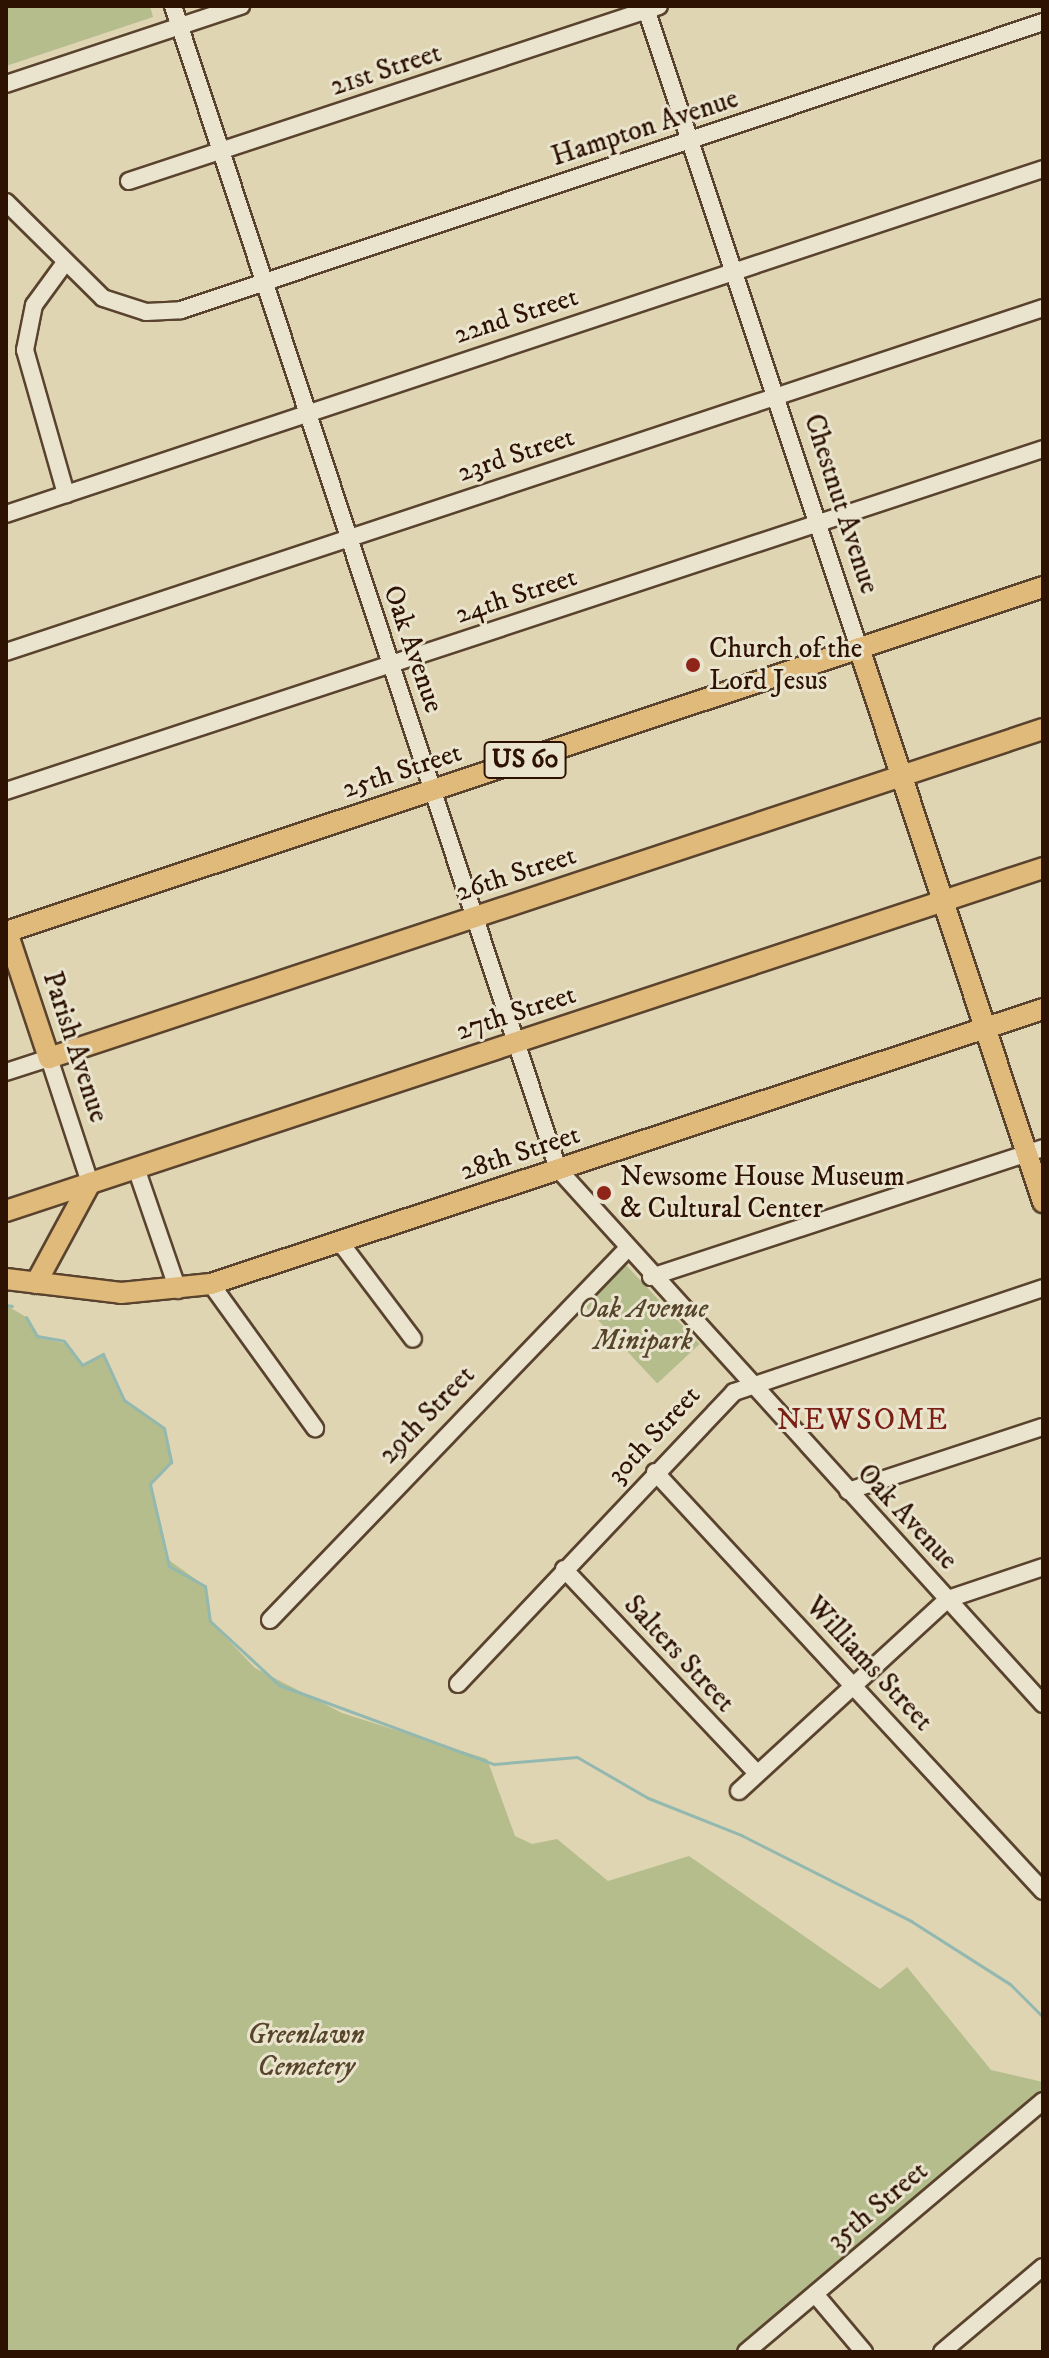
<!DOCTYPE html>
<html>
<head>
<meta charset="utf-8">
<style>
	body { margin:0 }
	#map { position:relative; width:1049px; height:2358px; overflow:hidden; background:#dfd5b3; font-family:"IM FELL DW Pica",serif }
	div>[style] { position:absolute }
	.green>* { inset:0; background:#b4bd8b; transform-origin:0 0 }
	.stream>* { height:3px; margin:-1.5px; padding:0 1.5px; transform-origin:1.5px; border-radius:1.5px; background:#93b8b0 }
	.roads { filter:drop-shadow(2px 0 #5a432e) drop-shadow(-2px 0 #5a432e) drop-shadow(0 2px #5a432e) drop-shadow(0 -2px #5a432e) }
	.minor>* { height:16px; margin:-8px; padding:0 8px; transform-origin:8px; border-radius:8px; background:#eae4ce }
	.major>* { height:20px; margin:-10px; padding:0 10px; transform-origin:10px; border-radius:10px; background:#e0ba7a }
	.dots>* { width:22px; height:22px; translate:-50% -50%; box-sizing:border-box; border:4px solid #eae4ce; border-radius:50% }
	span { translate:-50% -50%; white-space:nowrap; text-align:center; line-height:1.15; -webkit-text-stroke:6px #eae4ce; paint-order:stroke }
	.shield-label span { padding:2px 6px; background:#eae4ce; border:2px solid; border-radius:6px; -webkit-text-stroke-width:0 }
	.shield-label { font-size:26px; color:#2d1201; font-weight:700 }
	.street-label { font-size:28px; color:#2d1201 }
	.poi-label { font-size:28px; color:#2d1201 }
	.left { translate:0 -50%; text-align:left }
	.park-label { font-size:28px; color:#56452a; font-style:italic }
	.neighbourhood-label { font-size:30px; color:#7a1f14; letter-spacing:2px }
	.frame { position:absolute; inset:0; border:8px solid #2d1201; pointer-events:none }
</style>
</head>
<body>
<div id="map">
	<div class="green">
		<div style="clip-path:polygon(6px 6px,150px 6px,153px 17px,6px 66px)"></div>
		<div style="left:626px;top:1265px;width:108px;height:58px;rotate:47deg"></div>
		<div style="clip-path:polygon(6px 1305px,26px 1317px,40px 1338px,67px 1344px,82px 1365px,103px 1354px,124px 1400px,164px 1428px,171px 1462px,150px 1484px,166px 1558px,205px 1586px,210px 1621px,255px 1668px,342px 1713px,487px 1759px,515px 1836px,532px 1844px,557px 1839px,608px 1881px,689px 1856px,880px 1989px,907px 1967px,991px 2070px,1043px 2082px,1043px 2090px,737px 2352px,6px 2352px)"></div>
	</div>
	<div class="stream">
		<div style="left:6px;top:1305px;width:6px;rotate:9deg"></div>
		<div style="left:26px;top:1317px;width:22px;rotate:60deg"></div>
		<div style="left:37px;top:1336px;width:27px;rotate:10deg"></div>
		<div style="left:64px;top:1341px;width:30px;rotate:53deg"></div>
		<div style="left:82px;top:1365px;width:24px;rotate:-28deg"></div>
		<div style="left:103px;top:1354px;width:51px;rotate:65.5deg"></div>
		<div style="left:124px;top:1400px;width:49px;rotate:35deg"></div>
		<div style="left:164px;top:1428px;width:35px;rotate:78deg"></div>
		<div style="left:171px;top:1462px;width:30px;rotate:134deg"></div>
		<div style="left:150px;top:1484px;width:84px;rotate:77deg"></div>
		<div style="left:169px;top:1566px;width:41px;rotate:29.1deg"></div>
		<div style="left:205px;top:1586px;width:35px;rotate:82deg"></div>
		<div style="left:210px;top:1621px;width:94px;rotate:42.8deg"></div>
		<div style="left:279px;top:1685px;width:229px;rotate:20.2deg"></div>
		<div style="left:494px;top:1764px;width:83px;rotate:-4.8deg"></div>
		<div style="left:577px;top:1757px;width:82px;rotate:30deg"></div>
		<div style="left:648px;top:1798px;width:100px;rotate:21.7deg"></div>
		<div style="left:741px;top:1835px;width:191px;rotate:26.8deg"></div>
		<div style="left:911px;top:1921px;width:117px;rotate:32.5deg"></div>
		<div style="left:1010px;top:1984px;width:47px;rotate:45deg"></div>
	</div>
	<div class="roads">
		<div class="minor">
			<div style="left:173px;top:6px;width:1225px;rotate:71.68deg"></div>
			<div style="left:558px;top:1169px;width:722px;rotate:47.81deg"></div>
			<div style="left:645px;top:6px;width:677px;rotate:71.57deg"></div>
			<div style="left:6px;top:84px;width:248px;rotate:-18.4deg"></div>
			<div style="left:129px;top:181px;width:558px;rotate:-18.27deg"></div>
			<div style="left:6px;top:202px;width:136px;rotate:44.7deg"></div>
			<div style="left:103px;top:298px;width:45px;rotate:18deg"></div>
			<div style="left:146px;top:312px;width:35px;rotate:-3deg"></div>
			<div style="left:181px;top:310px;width:909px;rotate:-18.47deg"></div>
			<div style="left:64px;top:264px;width:51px;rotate:126.2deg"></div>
			<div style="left:34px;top:305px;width:46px;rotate:101.3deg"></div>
			<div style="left:25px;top:350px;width:150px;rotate:74.1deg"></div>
			<div style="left:6px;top:514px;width:1093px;rotate:-18.4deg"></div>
			<div style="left:6px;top:652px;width:1093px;rotate:-18.35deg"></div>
			<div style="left:6px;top:791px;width:1092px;rotate:-18.25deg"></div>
			<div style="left:6px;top:1072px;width:45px;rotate:-18deg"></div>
			<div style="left:49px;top:1058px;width:132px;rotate:71.8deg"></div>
			<div style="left:136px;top:1168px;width:129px;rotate:71deg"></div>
			<div style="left:340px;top:1242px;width:121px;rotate:53deg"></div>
			<div style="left:651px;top:1277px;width:413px;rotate:-18.2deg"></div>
			<div style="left:211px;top:1284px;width:178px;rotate:54.2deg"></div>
			<div style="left:655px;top:1472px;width:571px;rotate:47.2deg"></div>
			<div style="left:848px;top:1491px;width:205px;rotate:-18.2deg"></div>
			<div style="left:564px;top:1569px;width:281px;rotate:46.6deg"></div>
			<div style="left:270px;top:1620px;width:513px;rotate:-46.1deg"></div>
			<div style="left:458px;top:1684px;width:402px;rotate:-46.6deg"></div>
			<div style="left:734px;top:1392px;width:326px;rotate:-18.6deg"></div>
			<div style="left:739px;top:1791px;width:284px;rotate:-42.6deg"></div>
			<div style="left:948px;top:1599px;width:100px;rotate:-18.6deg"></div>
			<div style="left:815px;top:2294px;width:76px;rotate:49.8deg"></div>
			<div style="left:746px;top:2352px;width:389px;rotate:-40.2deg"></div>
			<div style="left:942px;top:2352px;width:132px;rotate:-40.1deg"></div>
		</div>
		<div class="major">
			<div style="left:859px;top:648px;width:584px;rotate:71.63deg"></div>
			<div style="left:6px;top:932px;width:1093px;rotate:-18.4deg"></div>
			<div style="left:7px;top:932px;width:133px;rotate:71.6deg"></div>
			<div style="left:49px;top:1058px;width:1047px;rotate:-18.31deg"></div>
			<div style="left:6px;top:1211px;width:1092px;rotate:-18.3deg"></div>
			<div style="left:6px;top:1279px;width:116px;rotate:6.9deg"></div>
			<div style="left:121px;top:1293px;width:90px;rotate:-5.7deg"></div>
			<div style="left:211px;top:1284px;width:876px;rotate:-18.29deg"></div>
			<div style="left:36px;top:1283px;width:114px;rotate:-61.6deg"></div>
		</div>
	</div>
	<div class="dots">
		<div style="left:693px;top:665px;background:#8f2418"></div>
		<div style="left:604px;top:1193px;background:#8f2418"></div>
	</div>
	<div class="shield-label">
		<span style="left:525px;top:760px">US 60</span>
	</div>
	<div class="street-label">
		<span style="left:386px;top:70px;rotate:-18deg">21st Street</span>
		<span style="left:645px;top:128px;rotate:-18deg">Hampton Avenue</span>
		<span style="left:516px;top:316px;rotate:-18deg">22nd Street</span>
		<span style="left:516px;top:455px;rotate:-18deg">23rd Street</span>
		<span style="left:841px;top:504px;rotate:72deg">Chestnut Avenue</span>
		<span style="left:516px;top:596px;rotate:-18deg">24th Street</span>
		<span style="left:413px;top:649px;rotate:71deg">Oak Avenue</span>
		<span style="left:402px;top:771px;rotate:-18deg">25th Street</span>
		<span style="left:516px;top:874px;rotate:-18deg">26th Street</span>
		<span style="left:516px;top:1013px;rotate:-18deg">27th Street</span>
		<span style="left:75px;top:1047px;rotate:72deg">Parish Avenue</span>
		<span style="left:520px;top:1153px;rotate:-18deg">28th Street</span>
		<span style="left:427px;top:1415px;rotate:-46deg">29th Street</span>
		<span style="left:654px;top:1435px;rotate:-47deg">30th Street</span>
		<span style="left:907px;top:1517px;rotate:47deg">Oak Avenue</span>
		<span style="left:679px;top:1654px;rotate:47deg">Salters Street</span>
		<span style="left:869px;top:1664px;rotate:47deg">Williams Street</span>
		<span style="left:878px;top:2206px;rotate:-40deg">35th Street</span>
	</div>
	<div class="poi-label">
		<span class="left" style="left:709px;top:665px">Church of the<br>Lord Jesus</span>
		<span class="left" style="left:620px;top:1193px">Newsome House Museum<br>&amp; Cultural Center</span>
	</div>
	<div class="park-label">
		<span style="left:643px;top:1325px">Oak Avenue<br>Minipark</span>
		<span style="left:306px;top:2051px">Greenlawn<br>Cemetery</span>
	</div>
	<div class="neighbourhood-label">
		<span style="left:863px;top:1421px">NEWSOME</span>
	</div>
	<div class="frame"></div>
</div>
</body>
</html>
